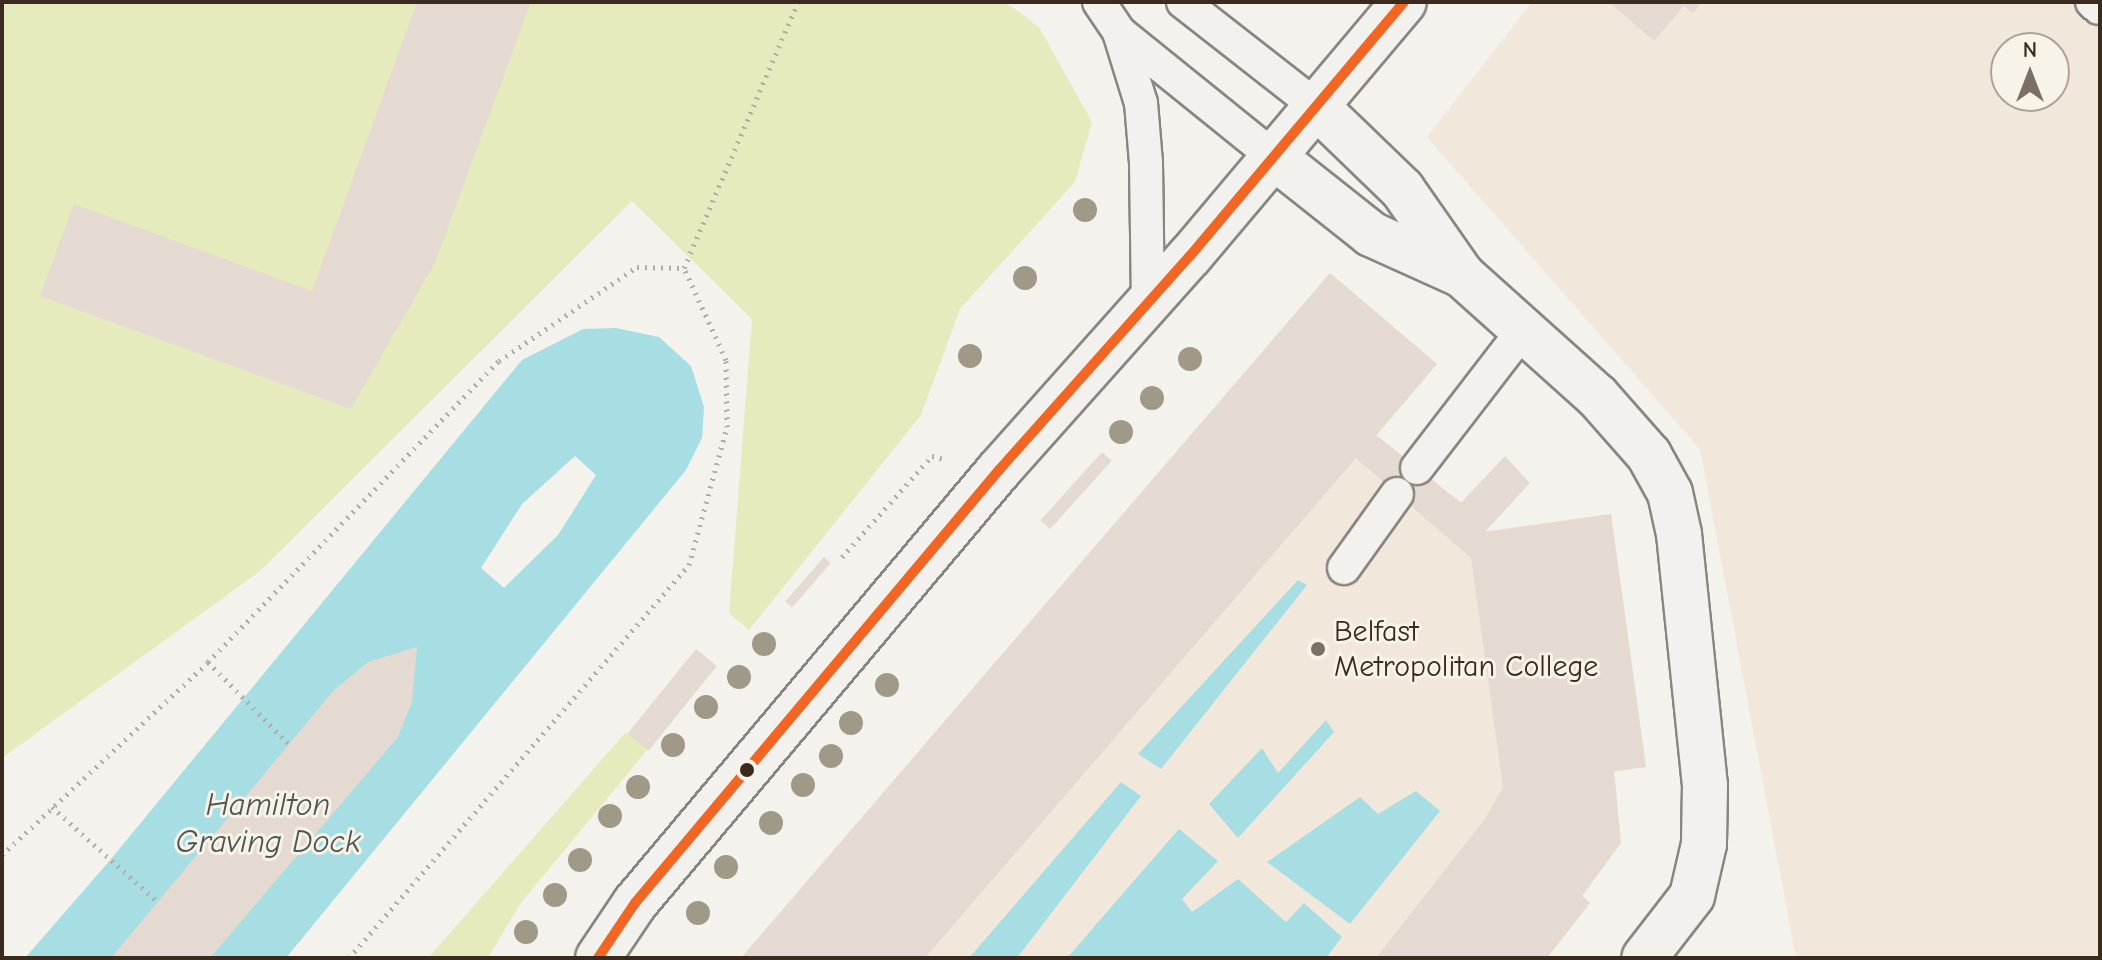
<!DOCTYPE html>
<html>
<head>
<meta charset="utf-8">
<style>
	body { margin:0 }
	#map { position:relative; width:2102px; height:960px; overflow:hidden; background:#f4f2ec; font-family:"Comic Neue",sans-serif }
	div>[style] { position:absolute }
	.built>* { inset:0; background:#f2e7db }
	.green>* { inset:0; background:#e6ebbe }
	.water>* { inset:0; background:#a6dee4 }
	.pier>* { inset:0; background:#f4f2ec }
	.building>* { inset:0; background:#e5dad1; transform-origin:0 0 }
	.path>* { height:5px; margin-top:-2.5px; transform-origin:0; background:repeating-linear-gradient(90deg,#b1aeaa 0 2px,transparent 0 8px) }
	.roads { filter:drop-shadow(2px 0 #898580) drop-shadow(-2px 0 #898580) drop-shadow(0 2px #898580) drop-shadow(0 -2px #898580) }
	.service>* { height:32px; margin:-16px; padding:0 16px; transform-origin:16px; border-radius:16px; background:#f2f1ed }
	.minor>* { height:44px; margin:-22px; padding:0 22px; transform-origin:22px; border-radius:22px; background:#f2f1ed }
	.tertiary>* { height:44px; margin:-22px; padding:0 22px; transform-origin:22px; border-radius:22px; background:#f2f1ed }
	.bus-1>* { height:10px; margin:-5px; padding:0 5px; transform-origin:5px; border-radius:5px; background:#f26522 }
	.trees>* { width:24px; height:24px; margin:-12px; border-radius:50%; background:#a09988 }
	.dots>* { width:22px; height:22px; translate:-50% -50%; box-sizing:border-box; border:4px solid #f7f3e8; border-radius:50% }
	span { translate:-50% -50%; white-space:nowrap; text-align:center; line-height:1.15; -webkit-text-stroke:6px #f7f3e8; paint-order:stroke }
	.poi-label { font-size:30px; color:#3b2a1e }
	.left { translate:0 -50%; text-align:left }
	.water-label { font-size:32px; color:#4e554f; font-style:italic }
	.frame { position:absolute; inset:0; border:4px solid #3b2a1e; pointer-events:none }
	.north { position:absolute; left:1990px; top:32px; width:80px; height:80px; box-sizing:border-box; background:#f7f3e8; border:2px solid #aca397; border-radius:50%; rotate:0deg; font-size:22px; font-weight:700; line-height:32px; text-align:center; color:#3b2a1e }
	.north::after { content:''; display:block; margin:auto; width:28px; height:36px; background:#7c7066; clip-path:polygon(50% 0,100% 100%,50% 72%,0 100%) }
</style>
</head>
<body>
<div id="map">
	<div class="built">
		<div style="clip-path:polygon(evenodd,1532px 2px,2100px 2px,2100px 958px,1796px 958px,1700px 449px,1427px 137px,1532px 2px,2006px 48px,2054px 48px,2054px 96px,2006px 96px,2006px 48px)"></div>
		<div style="clip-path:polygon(1330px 273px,1437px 364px,1377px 436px,1461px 502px,1505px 456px,1486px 531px,1611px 514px,1646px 767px,1614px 772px,1621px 843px,1582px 896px,1590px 903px,1547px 958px,741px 958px)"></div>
	</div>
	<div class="green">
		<div style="clip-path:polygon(2px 2px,1005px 2px,1039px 27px,1092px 122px,1075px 182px,960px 309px,921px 415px,749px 630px,729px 613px,752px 319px,632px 201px,260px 571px,2px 758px)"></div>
		<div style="clip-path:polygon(626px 732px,648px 749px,520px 904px,488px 958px,428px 958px)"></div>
	</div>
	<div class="water">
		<div style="clip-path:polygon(616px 328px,659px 337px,691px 366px,704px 407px,702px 438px,686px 470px,286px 958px,25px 958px,111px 859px,522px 360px,583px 329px)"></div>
		<div style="clip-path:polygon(1298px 580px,1307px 585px,1161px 769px,1138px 754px)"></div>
		<div style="clip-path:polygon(1326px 720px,1334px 732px,1238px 838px,1209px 804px,1262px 748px,1278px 773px)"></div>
		<div style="clip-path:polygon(1121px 782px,1141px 796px,1017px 958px,969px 958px)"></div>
		<div style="clip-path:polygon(1416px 791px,1440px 811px,1350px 924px,1267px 862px,1360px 797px,1378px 814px)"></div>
		<div style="clip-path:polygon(1179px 829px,1218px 861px,1182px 899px,1192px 912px,1238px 879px,1286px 922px,1304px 903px,1342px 937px,1326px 958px,1067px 958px)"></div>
	</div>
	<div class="pier">
		<div style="clip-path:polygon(575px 456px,596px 475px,558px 535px,504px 588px,481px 568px,522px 504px)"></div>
	</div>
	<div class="building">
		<div style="clip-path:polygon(417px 2px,531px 2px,435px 263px,351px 409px,40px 296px,74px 204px,312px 291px)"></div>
		<div style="clip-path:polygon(1609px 2px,1702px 2px,1693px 13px,1684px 6px,1654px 41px)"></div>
		<div style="clip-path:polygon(1330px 273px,1437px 364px,1376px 435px,1461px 503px,1505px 456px,1530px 483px,1485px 532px,1611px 514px,1646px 767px,1614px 771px,1621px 843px,1582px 896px,1590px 903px,1547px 958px,1376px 958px,1484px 820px,1503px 787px,1471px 558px,1356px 458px,925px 958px,741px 958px)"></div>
		<div style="left:1102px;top:452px;width:13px;height:92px;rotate:42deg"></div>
		<div style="left:824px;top:557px;width:9px;height:59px;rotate:41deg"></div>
		<div style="clip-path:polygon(417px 647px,412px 702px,398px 737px,210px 958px,111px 958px,334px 690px,368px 662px)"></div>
		<div style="left:696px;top:649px;width:27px;height:109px;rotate:39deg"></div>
	</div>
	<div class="path">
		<div style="left:842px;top:557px;width:135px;rotate:-48.3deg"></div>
		<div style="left:932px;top:456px;width:12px;rotate:14deg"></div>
		<div style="left:208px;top:662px;width:115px;rotate:45.4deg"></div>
		<div style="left:52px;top:807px;width:142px;rotate:41.9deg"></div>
		<div style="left:2px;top:855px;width:282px;rotate:-43.1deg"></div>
		<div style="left:208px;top:662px;width:419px;rotate:-46deg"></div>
		<div style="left:499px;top:361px;width:167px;rotate:-34.3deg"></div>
		<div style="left:637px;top:267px;width:47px;rotate:1.2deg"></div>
		<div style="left:349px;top:958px;width:520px;rotate:-49.14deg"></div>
		<div style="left:689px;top:565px;width:143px;rotate:-74.6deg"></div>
		<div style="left:727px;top:427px;width:67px;rotate:-90.9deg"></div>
		<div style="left:726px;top:360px;width:101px;rotate:-114.5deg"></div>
		<div style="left:684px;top:268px;width:289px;rotate:-66.8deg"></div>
	</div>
	<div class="roads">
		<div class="service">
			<div style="left:1099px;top:2px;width:36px;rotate:56deg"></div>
			<div style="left:1119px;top:32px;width:74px;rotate:72.8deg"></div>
			<div style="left:1141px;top:103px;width:60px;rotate:85.2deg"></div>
			<div style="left:1146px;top:163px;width:140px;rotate:89.2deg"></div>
			<div style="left:1183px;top:2px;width:169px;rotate:38deg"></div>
			<div style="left:2092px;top:2px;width:9px;rotate:41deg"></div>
			<div style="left:1119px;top:32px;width:199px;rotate:38.9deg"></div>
			<div style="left:1417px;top:468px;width:175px;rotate:-52.4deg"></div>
			<div style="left:1344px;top:568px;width:91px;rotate:-54.4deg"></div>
		</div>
		<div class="minor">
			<div style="left:1316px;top:106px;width:120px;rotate:44deg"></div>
			<div style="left:1402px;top:189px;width:105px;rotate:55.1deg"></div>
			<div style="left:1462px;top:275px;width:181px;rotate:41.9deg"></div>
			<div style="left:1597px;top:396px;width:79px;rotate:48.6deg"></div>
			<div style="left:1649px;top:455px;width:43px;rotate:61.1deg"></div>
			<div style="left:1670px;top:493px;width:42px;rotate:77.6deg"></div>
			<div style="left:1679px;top:534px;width:252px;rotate:84.1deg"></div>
			<div style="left:1705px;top:785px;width:59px;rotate:91deg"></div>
			<div style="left:1704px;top:844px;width:53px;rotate:103deg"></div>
			<div style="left:1692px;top:896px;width:78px;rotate:127.7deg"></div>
			<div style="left:1274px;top:157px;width:124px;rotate:38.4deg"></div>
			<div style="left:1371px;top:234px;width:100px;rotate:24.3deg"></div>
		</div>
		<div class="tertiary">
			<div style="left:598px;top:958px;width:66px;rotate:-56.1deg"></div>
			<div style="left:635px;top:903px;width:566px;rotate:-49.95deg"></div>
			<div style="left:999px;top:470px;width:287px;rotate:-48.3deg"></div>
			<div style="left:1190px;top:256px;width:332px;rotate:-49.9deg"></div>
		</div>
	</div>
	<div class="bus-1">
		<div style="left:598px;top:958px;width:66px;rotate:-56.1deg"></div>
		<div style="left:635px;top:903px;width:566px;rotate:-49.95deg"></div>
		<div style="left:999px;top:470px;width:287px;rotate:-48.3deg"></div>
		<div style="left:1190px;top:256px;width:332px;rotate:-49.9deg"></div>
	</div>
	<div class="trees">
		<div style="left:1085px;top:210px"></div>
		<div style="left:1025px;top:278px"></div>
		<div style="left:970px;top:356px"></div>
		<div style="left:1190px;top:359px"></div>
		<div style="left:1152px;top:398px"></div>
		<div style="left:1121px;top:432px"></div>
		<div style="left:764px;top:644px"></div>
		<div style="left:739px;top:677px"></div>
		<div style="left:887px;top:685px"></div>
		<div style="left:706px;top:707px"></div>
		<div style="left:851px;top:723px"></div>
		<div style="left:673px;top:745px"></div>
		<div style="left:831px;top:756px"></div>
		<div style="left:803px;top:785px"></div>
		<div style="left:638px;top:787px"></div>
		<div style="left:610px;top:816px"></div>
		<div style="left:771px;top:823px"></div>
		<div style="left:580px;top:860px"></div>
		<div style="left:726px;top:867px"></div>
		<div style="left:555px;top:895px"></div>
		<div style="left:698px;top:913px"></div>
		<div style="left:526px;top:932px"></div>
	</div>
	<div class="dots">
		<div style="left:1318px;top:649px;background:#7c7066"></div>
		<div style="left:747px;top:770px;background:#3b2a1e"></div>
	</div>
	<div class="poi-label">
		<span class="left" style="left:1334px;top:649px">Belfast<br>Metropolitan College</span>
	</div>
	<div class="water-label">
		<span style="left:268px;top:824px">Hamilton<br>Graving Dock</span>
	</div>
	<div class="frame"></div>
	<div class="north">N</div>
</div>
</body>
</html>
